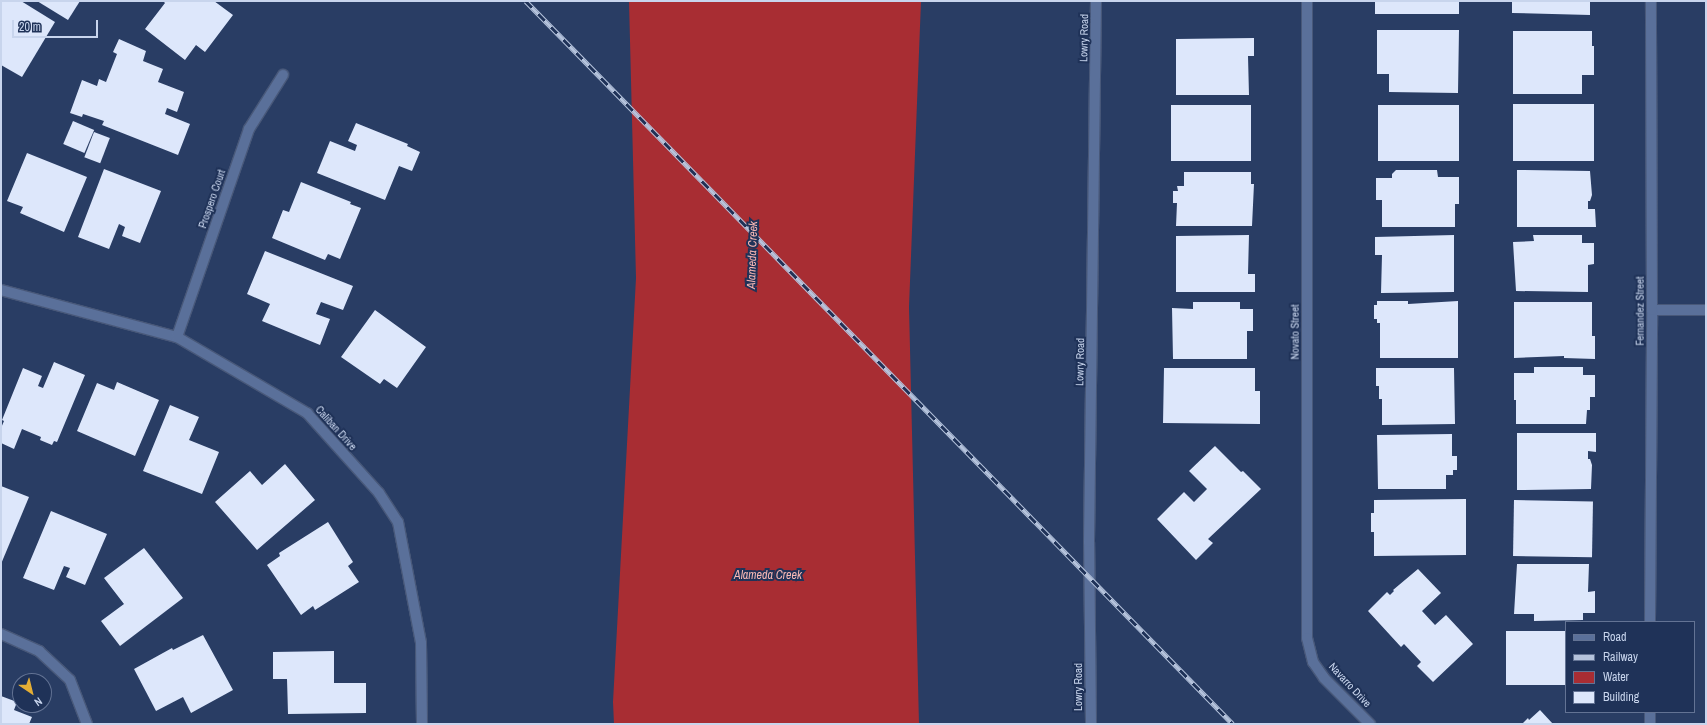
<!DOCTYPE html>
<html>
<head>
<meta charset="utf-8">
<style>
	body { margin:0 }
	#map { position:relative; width:1707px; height:725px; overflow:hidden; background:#293d64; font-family:"Archivo Narrow",sans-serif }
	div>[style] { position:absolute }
	.water>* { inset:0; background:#a82d33 }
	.building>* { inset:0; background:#dde7fb; transform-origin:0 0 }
	.roads { filter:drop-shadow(1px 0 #485879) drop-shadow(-1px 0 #485879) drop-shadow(0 1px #485879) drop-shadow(0 -1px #485879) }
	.minor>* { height:10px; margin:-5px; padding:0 5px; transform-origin:5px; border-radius:5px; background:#5a709a }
	.rail>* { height:4.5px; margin-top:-2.25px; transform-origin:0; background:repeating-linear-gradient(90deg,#1f3258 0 9px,#b5c3dc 0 18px); box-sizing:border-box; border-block:1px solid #b5c3dc }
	span { translate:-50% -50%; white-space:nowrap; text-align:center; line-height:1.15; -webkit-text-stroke:4px #1f3258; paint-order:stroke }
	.street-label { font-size:11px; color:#c8d5ed }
	.water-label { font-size:12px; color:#f8b8b4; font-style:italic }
	.frame { position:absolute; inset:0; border:2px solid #c8d5ed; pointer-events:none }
	.legend { position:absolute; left:1565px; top:621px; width:130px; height:92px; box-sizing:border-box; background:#1f3258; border:1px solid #637394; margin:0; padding:5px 7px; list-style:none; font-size:12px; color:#c8d5ed }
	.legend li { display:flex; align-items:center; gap:8px; height:20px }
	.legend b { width:20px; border:1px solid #637394 }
	.north { position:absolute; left:12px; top:673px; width:40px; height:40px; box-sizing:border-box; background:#1f3258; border:1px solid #637394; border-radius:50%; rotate:145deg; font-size:11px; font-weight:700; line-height:16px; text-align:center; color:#c8d5ed }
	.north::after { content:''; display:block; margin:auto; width:14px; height:18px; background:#e4ae35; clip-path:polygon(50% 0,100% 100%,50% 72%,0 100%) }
	.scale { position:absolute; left:12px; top:20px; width:86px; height:18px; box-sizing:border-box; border:2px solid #c8d5ed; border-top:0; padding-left:5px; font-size:12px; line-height:14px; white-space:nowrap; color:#c8d5ed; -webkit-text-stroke:3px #1f3258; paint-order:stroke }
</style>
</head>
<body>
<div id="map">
	<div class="water">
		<div style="clip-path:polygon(629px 1px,921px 1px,909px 307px,919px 724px,614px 724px,613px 702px,636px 278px)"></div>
	</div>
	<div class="building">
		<div style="clip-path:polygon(1px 1px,21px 1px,55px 22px,22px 77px,1px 65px)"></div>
		<div style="clip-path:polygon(37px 1px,80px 1px,68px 20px)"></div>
		<div style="clip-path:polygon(163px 1px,214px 1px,233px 15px,205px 52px,196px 45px,185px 60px,145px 29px,165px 3px)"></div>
		<div style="left:1375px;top:1px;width:84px;height:13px"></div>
		<div style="clip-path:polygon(1512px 1px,1590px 1px,1590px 15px,1512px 13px)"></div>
		<div style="clip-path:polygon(1377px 30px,1459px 30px,1458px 93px,1389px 92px,1389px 74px,1377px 74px)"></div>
		<div style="clip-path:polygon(1513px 31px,1592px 31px,1592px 46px,1594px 46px,1594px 75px,1582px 75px,1582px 94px,1513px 94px)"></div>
		<div style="clip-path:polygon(1254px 38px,1254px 56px,1248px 56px,1249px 95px,1176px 95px,1176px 39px)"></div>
		<div style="clip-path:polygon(119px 39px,146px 51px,143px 61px,163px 69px,158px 82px,184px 92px,177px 112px,167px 108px,165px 114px,190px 124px,178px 155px,102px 125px,104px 121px,83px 114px,82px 117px,70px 113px,82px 80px,97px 86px,99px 79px,106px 82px,117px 54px,113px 52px)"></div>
		<div style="left:1513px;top:104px;width:81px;height:57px"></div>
		<div style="left:1171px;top:105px;width:80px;height:56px"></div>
		<div style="left:1378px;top:105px;width:81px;height:56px"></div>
		<div style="left:73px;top:121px;width:23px;height:25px;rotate:23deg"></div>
		<div style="clip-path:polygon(356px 123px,408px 144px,407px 146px,420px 152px,412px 171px,399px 166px,385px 200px,317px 173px,330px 141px,355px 151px,357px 145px,348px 141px)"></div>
		<div style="left:94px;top:132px;width:17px;height:27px;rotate:21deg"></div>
		<div style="clip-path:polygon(27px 153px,87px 177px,64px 232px,20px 213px,23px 207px,7px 201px)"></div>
		<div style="clip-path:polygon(104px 169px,161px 191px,140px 243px,122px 236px,125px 227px,119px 224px,109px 249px,78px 237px)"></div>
		<div style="clip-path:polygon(1396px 170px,1437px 170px,1438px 177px,1459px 177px,1459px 204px,1455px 204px,1455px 227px,1382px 227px,1382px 200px,1376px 200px,1376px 178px,1392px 178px,1392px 174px)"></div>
		<div style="clip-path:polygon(1517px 170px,1590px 171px,1592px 195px,1590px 201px,1588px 201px,1588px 209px,1595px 209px,1596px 227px,1517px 227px)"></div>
		<div style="clip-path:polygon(1184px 172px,1251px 172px,1251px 184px,1254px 184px,1252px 226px,1176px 226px,1177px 203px,1173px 203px,1173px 191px,1178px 191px,1177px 186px,1184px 186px)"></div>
		<div style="clip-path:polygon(301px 182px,351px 202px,350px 204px,361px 208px,340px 259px,328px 254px,325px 260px,272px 238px,283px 210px,289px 212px)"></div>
		<div style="clip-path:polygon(1249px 235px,1248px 274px,1255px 274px,1255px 292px,1176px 292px,1176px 236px)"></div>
		<div style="clip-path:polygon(1454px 235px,1454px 292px,1381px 293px,1382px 255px,1375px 255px,1375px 237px)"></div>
		<div style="clip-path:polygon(1533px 235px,1582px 235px,1582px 243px,1594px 243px,1594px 264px,1588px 265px,1588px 292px,1516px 291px,1513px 242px,1534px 241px)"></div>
		<div style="clip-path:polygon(265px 251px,353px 286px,343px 310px,321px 302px,316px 314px,330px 319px,320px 345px,262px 321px,270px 304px,247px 294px)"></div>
		<div style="clip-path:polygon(1377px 301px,1408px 301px,1408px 304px,1458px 301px,1458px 358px,1380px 358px,1380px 323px,1377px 323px,1377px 319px,1374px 319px,1374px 305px,1377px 305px)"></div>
		<div style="clip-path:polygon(1193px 302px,1240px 302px,1240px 309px,1253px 309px,1253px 331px,1247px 331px,1247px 359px,1173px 359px,1172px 308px,1193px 309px)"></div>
		<div style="clip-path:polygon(1514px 302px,1592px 302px,1592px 336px,1595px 336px,1595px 359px,1564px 358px,1564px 356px,1514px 358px)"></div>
		<div style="clip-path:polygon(375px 310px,426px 347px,397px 388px,384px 379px,380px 384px,341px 357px)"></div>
		<div style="clip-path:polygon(54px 362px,85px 375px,57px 442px,54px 441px,52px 445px,40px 440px,41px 437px,22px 429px,14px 449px,1px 443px,1px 428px,4px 421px,2px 420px,23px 368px,42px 376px,38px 386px,43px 388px)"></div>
		<div style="clip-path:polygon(1534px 367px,1583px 367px,1583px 375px,1595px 375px,1595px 397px,1590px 397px,1590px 410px,1587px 410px,1586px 424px,1516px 424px,1516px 400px,1514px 400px,1514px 373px,1534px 373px)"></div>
		<div style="clip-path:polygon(1164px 368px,1255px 368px,1255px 391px,1260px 391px,1260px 424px,1163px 423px)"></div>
		<div style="clip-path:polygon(1376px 368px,1454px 368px,1455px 424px,1382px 425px,1382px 399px,1379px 399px,1379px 386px,1376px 386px)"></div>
		<div style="clip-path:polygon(117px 382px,159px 400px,135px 456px,77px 431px,97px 383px,114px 390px)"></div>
		<div style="clip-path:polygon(170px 405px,199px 417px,189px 440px,219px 452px,202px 494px,143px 471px)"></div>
		<div style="clip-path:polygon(1517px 433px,1596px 433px,1596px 452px,1588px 451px,1588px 459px,1590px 459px,1592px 465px,1591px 489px,1517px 490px)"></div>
		<div style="clip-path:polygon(1452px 434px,1452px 456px,1457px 456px,1457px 470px,1453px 470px,1453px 475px,1446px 475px,1446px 489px,1378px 489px,1377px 435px)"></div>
		<div style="clip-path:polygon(1215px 446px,1241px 472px,1243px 471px,1261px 489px,1208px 539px,1213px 543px,1196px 560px,1157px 519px,1184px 492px,1194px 502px,1207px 489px,1189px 471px)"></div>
		<div style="clip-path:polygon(285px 464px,315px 500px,257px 550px,215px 502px,250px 471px,262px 485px)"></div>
		<div style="clip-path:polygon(1px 486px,29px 497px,1px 564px)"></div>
		<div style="clip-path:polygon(1466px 499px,1466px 555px,1374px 556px,1374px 532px,1371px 532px,1371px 513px,1374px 513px,1374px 500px)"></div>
		<div style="left:1514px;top:500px;width:79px;height:56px;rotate:1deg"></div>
		<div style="clip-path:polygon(51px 511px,107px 534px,85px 585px,66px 577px,70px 568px,64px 566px,54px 590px,23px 578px)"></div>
		<div style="clip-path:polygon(328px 522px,353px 562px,348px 566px,359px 582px,315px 610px,313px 606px,301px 615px,267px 565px,280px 556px,279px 553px)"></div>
		<div style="clip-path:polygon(144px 548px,183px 598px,120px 646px,101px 621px,124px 604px,104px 578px)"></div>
		<div style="clip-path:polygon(1517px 564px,1589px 564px,1588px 592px,1595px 591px,1595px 613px,1583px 613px,1583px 620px,1534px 621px,1534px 614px,1514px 614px)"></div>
		<div style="clip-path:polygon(1418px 569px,1441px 593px,1422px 611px,1435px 625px,1446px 615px,1473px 644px,1433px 682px,1417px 666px,1421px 662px,1404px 644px,1401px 647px,1368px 611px,1387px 592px,1390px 595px,1394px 591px,1393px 590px)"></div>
		<div style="left:1506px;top:631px;width:60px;height:54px"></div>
		<div style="clip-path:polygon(203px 635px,233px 690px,191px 713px,183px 697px,156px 711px,134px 669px,172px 648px,173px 650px)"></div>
		<div style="clip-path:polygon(334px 651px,334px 683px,366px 683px,366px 713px,288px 714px,287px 679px,273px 679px,273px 652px)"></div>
		<div style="clip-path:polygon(1px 696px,17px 702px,14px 710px,32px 717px,29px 724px,1px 724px)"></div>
		<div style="clip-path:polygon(1540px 710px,1553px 724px,1522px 724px,1528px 718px,1529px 720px)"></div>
	</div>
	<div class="roads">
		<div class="minor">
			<div style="left:1307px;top:1px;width:637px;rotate:90deg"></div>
			<div style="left:1307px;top:638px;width:25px;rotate:76deg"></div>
			<div style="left:1313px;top:662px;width:19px;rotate:55deg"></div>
			<div style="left:1324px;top:678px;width:65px;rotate:45deg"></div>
			<div style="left:1px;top:290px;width:182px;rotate:15deg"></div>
			<div style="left:177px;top:337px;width:151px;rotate:30.3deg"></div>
			<div style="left:307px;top:413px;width:108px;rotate:48deg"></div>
			<div style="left:379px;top:493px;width:35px;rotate:57deg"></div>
			<div style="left:398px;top:522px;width:123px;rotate:79.2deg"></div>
			<div style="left:421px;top:643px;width:81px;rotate:89.3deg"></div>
			<div style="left:1652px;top:310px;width:54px"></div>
			<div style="left:177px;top:337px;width:220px;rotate:-70.9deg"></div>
			<div style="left:249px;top:129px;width:64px;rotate:-57.8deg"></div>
			<div style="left:1650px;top:622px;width:312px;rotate:-89.6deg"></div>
			<div style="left:1652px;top:310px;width:309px;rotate:-90.2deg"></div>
			<div style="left:1px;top:634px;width:42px;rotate:24.1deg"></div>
			<div style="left:39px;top:651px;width:42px;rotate:43.1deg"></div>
			<div style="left:70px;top:680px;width:47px;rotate:68.9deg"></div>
			<div style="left:1091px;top:724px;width:182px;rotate:-90.6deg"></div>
			<div style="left:1089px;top:542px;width:541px;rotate:-89.26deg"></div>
			<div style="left:1650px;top:724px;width:12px;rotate:-90deg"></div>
		</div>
	</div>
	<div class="rail">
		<div style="left:526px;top:1px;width:1011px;rotate:45.64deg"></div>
	</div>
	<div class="street-label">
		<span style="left:1084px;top:38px;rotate:-89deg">Lowry Road</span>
		<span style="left:212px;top:199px;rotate:-71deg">Prospero Court</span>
		<span style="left:1640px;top:311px;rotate:-90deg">Fernandez Street</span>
		<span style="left:1295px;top:332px;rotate:-90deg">Novato Street</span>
		<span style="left:1080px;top:362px;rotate:-89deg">Lowry Road</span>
		<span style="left:336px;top:428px;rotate:48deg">Caliban Drive</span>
		<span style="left:1350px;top:685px;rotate:47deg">Navarro Drive</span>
		<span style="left:1078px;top:687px;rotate:-90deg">Lowry Road</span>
	</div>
	<div class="water-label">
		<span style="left:753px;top:255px;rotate:-88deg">Alameda Creek</span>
		<span style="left:768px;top:576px">Alameda Creek</span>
	</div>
	<div class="frame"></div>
	<ul class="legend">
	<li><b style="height:5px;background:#5a709a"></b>Road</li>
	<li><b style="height:5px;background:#b5c3dc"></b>Railway</li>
	<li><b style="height:11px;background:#a82d33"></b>Water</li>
	<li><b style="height:11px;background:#dde7fb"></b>Building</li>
	</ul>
	<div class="north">N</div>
	<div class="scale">20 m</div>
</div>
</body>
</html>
